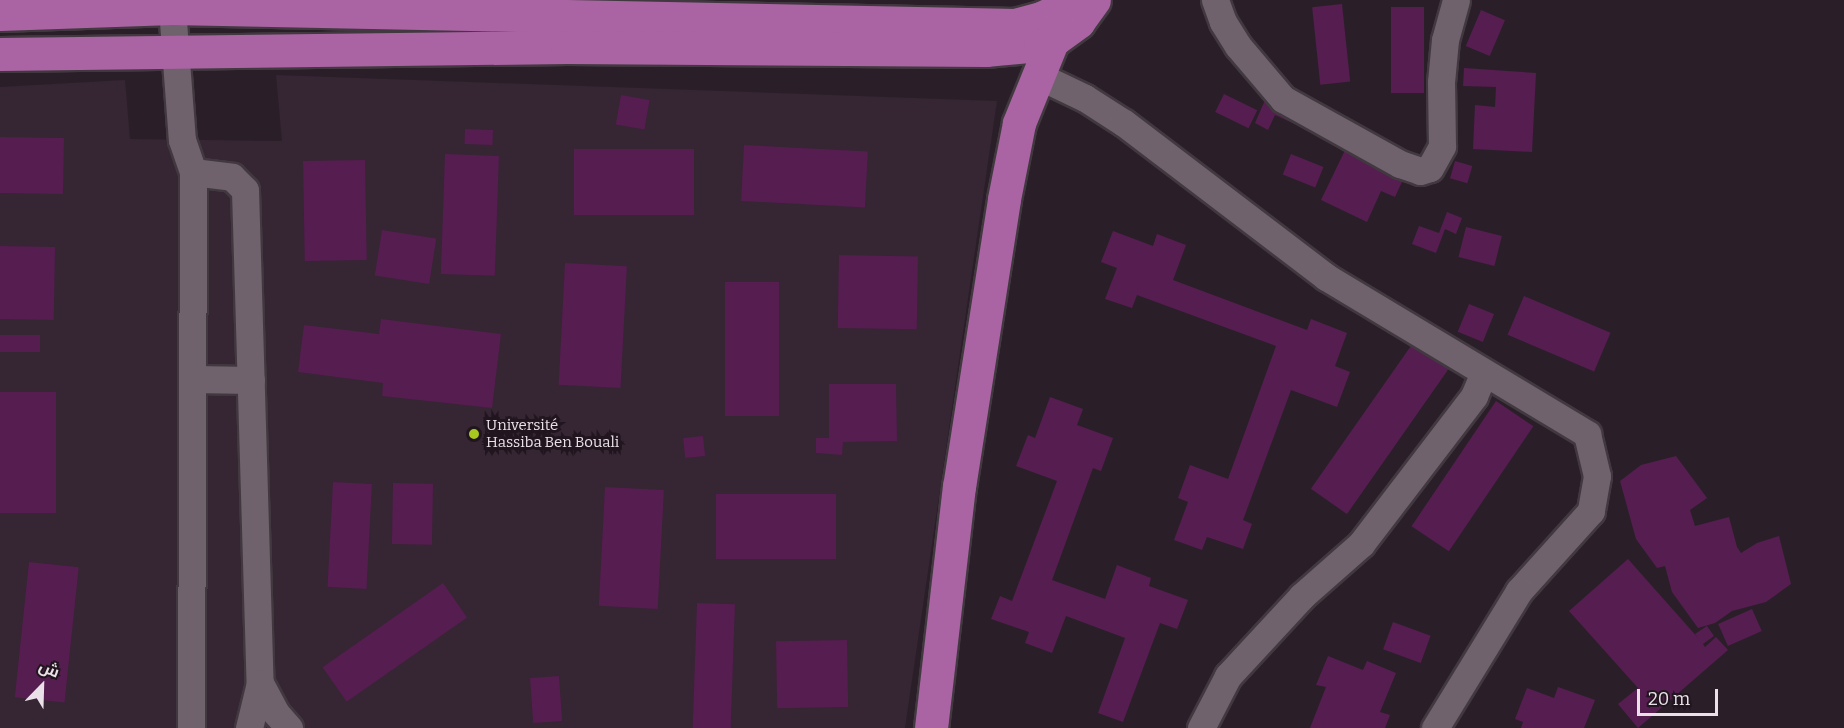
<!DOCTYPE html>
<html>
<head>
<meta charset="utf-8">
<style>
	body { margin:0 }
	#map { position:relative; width:1844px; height:728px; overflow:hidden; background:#2a1f29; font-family:Bitter,Cairo,serif }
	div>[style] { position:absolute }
	.built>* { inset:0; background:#362533 }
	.building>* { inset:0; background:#561d51; transform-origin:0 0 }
	.roads { filter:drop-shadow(2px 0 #423940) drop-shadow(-2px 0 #423940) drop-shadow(0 2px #423940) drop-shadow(0 -2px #423940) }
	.minor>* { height:27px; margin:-13.5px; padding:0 13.5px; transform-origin:13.5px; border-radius:13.5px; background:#70626d }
	.major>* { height:33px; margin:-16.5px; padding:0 16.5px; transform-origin:16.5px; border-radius:16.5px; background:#aa64a3 }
	.dots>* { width:16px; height:16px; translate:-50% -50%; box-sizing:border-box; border:3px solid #21161f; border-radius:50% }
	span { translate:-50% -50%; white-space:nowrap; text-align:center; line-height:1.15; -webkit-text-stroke:6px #21161f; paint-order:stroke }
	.poi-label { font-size:15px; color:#e9e1e7 }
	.left { translate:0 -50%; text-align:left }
	.north { position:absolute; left:12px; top:656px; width:60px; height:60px; -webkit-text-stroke:4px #21161f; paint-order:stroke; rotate:23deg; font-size:16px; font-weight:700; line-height:24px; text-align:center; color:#e9e1e7 }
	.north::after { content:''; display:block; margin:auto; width:21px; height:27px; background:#e9e1e7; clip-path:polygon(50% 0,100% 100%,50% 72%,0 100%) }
	.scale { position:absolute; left:1637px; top:689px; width:81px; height:27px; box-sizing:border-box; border:3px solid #e9e1e7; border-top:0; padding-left:8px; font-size:18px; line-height:21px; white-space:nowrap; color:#e9e1e7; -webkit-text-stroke:4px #21161f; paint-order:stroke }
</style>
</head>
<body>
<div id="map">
	<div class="built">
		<div style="clip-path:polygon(276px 75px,997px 101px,905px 728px,0 728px,0 87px,125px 80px,130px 139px,282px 141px)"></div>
	</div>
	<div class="building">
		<div style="left:1342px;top:4px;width:78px;height:30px;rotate:84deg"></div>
		<div style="left:1391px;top:7px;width:33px;height:86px"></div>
		<div style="left:1481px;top:10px;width:26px;height:39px;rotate:23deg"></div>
		<div style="clip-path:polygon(1464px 68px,1536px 73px,1532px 152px,1473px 149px,1475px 105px,1495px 107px,1496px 87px,1463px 86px)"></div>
		<div style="left:1224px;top:94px;width:37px;height:20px;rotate:26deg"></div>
		<div style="left:621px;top:95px;width:29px;height:30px;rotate:10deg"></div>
		<div style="clip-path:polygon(1265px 100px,1332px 130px,1328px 139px,1275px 115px,1268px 130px,1255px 123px)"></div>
		<div style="left:465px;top:129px;width:28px;height:15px;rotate:2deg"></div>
		<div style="left:0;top:137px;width:64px;height:56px;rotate:1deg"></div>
		<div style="clip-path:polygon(1348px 144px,1407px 171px,1395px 197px,1381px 191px,1367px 222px,1321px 200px)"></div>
		<div style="left:744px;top:145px;width:124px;height:56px;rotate:3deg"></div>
		<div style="left:574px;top:149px;width:120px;height:66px"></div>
		<div style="left:445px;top:154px;width:54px;height:120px;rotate:2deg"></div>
		<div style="left:1291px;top:154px;width:35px;height:22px;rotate:22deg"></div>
		<div style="left:365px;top:160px;width:100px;height:62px;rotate:89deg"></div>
		<div style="left:1455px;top:161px;width:18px;height:18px;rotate:16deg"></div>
		<div style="clip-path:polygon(1447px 212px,1462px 218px,1456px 234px,1445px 229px,1436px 253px,1412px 244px,1419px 226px,1439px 233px)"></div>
		<div style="left:1466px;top:227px;width:37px;height:31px;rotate:14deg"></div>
		<div style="left:382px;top:230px;width:55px;height:46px;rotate:9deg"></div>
		<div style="clip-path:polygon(1113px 231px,1153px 246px,1157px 234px,1186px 245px,1173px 280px,1307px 330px,1311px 319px,1347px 333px,1335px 366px,1350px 372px,1337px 407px,1291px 390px,1243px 520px,1252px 524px,1243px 549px,1207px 537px,1202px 550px,1174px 540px,1188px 502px,1178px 498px,1190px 465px,1228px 479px,1276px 346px,1137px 295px,1132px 308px,1105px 299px,1117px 268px,1101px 262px)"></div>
		<div style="left:0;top:246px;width:55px;height:73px;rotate:1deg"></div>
		<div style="left:839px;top:255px;width:79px;height:73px;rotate:1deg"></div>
		<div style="left:565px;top:263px;width:62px;height:122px;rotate:3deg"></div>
		<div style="left:725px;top:282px;width:54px;height:134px"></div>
		<div style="left:1524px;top:296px;width:94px;height:42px;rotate:23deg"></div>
		<div style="left:1469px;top:304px;width:27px;height:30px;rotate:22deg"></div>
		<div style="clip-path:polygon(381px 319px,501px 334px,492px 408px,382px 396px,383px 383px,298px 372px,304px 325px,379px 334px)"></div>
		<div style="left:0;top:335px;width:40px;height:17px"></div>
		<div style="left:1413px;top:343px;width:44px;height:178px;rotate:35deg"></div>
		<div style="clip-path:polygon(829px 384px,896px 384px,897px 441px,843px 442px,842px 455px,816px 453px,816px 438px,829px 438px)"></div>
		<div style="left:56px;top:392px;width:121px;height:56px;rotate:90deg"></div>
		<div style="clip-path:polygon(1050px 397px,1083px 409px,1077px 425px,1113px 438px,1101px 471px,1093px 468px,1052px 580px,1105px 599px,1117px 565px,1151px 578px,1149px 586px,1188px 600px,1177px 629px,1160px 623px,1123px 722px,1098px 713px,1125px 638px,1066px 616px,1052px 653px,1025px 643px,1029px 632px,991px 619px,1000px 596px,1012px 601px,1057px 481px,1016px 466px,1028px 435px,1035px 438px)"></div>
		<div style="left:1496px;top:401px;width:45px;height:151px;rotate:34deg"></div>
		<div style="left:703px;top:436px;width:20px;height:20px;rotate:84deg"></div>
		<div style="clip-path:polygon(1676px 456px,1707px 498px,1690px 510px,1695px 526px,1729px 517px,1737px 547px,1741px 553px,1757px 543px,1779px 536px,1791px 584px,1766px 602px,1732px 611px,1715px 623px,1698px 628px,1672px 592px,1665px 566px,1657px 568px,1636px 539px,1620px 481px,1641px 465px)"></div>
		<div style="left:333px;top:482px;width:39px;height:105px;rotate:3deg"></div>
		<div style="left:393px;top:483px;width:40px;height:61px;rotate:1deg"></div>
		<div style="left:605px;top:487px;width:59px;height:119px;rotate:3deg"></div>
		<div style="left:716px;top:494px;width:120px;height:65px"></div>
		<div style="clip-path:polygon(1628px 559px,1699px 639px,1695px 634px,1707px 626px,1714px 636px,1703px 644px,1705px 647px,1716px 637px,1728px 650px,1638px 728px,1618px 704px,1638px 688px,1569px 611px)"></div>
		<div style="left:29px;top:562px;width:50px;height:136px;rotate:6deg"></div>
		<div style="left:443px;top:583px;width:42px;height:147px;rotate:55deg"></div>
		<div style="left:697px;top:603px;width:38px;height:125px;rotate:2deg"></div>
		<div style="left:1752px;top:609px;width:24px;height:37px;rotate:66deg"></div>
		<div style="left:1393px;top:622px;width:40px;height:29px;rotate:20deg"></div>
		<div style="left:847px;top:640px;width:67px;height:71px;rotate:89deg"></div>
		<div style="clip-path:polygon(1328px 656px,1363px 670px,1367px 661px,1396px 673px,1380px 712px,1390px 715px,1385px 728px,1310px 728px,1326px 687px,1316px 685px)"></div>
		<div style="left:559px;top:676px;width:45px;height:29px;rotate:86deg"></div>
		<div style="clip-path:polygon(1558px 687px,1595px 700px,1584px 728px,1521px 728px,1523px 722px,1515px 719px,1527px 688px,1554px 698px)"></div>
	</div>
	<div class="roads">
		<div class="minor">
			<div style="left:1215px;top:0;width:23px;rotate:70deg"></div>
			<div style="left:1223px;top:22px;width:28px;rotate:58deg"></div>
			<div style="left:1238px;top:46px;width:70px;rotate:49.7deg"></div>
			<div style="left:1283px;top:99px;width:134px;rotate:29.1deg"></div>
			<div style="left:1400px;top:164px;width:21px;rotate:19deg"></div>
			<div style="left:1420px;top:171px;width:10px;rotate:-17deg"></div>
			<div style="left:1430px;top:168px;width:25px;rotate:-61deg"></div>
			<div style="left:1442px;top:146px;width:64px;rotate:-90.9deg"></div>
			<div style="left:1441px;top:82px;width:42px;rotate:-84.6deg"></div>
			<div style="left:1445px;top:40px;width:41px;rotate:-74.6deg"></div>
			<div style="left:172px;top:8px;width:132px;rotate:85.7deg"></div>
			<div style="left:182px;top:140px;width:34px;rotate:71deg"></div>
			<div style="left:1039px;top:76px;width:51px;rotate:25.6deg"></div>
			<div style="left:1085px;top:98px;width:46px;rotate:32.7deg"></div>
			<div style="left:1124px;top:123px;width:254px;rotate:37.3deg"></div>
			<div style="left:1326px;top:277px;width:305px;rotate:31deg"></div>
			<div style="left:1587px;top:434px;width:43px;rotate:76.6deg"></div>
			<div style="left:1597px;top:476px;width:36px;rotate:100deg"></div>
			<div style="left:1591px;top:511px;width:108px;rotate:132deg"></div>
			<div style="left:1519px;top:591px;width:161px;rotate:121.5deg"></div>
			<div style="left:194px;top:379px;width:57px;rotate:1deg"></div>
			<div style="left:191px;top:728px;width:556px;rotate:-89.79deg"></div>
			<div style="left:193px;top:172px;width:39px;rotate:7deg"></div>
			<div style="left:232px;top:177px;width:18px;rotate:45deg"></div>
			<div style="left:245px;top:190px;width:493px;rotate:88.3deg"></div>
			<div style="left:260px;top:683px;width:34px;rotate:62deg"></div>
			<div style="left:276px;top:713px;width:20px;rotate:49deg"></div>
			<div style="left:249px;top:728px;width:46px;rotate:-76.3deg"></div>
			<div style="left:1201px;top:728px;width:59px;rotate:-62.6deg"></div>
			<div style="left:1228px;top:676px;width:109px;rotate:-47.2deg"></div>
			<div style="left:1302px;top:596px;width:79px;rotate:-41.4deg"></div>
			<div style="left:1361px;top:544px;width:186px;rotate:-52.6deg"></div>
			<div style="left:1474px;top:396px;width:25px;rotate:-67deg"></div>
		</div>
		<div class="major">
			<div style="left:0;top:14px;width:172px;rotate:-2deg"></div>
			<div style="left:172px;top:8px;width:843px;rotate:1.16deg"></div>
			<div style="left:1015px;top:25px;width:27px;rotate:-15deg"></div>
			<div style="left:1041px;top:18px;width:23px;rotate:-25deg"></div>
			<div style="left:1062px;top:8px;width:11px;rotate:-49deg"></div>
			<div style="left:0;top:54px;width:567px;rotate:-0.71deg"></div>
			<div style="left:567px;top:47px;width:419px;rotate:0.4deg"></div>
			<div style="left:986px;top:50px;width:54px;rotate:-5.3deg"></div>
			<div style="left:1040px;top:45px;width:16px;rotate:-22deg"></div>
			<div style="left:1055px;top:39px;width:29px;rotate:-36deg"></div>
			<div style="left:1078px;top:22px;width:27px;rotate:-54deg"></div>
			<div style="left:931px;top:728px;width:243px;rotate:-83.4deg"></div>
			<div style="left:959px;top:487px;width:291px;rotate:-81.1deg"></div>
			<div style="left:1004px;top:199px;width:77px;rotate:-78.8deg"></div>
			<div style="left:1019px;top:123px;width:104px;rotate:-67.9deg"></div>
		</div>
	</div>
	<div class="dots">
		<div style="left:474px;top:434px;background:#a7c81f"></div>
	</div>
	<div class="poi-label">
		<span class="left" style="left:486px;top:434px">Université<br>Hassiba Ben Bouali</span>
	</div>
	<div class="north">ش</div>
	<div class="scale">20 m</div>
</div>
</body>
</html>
